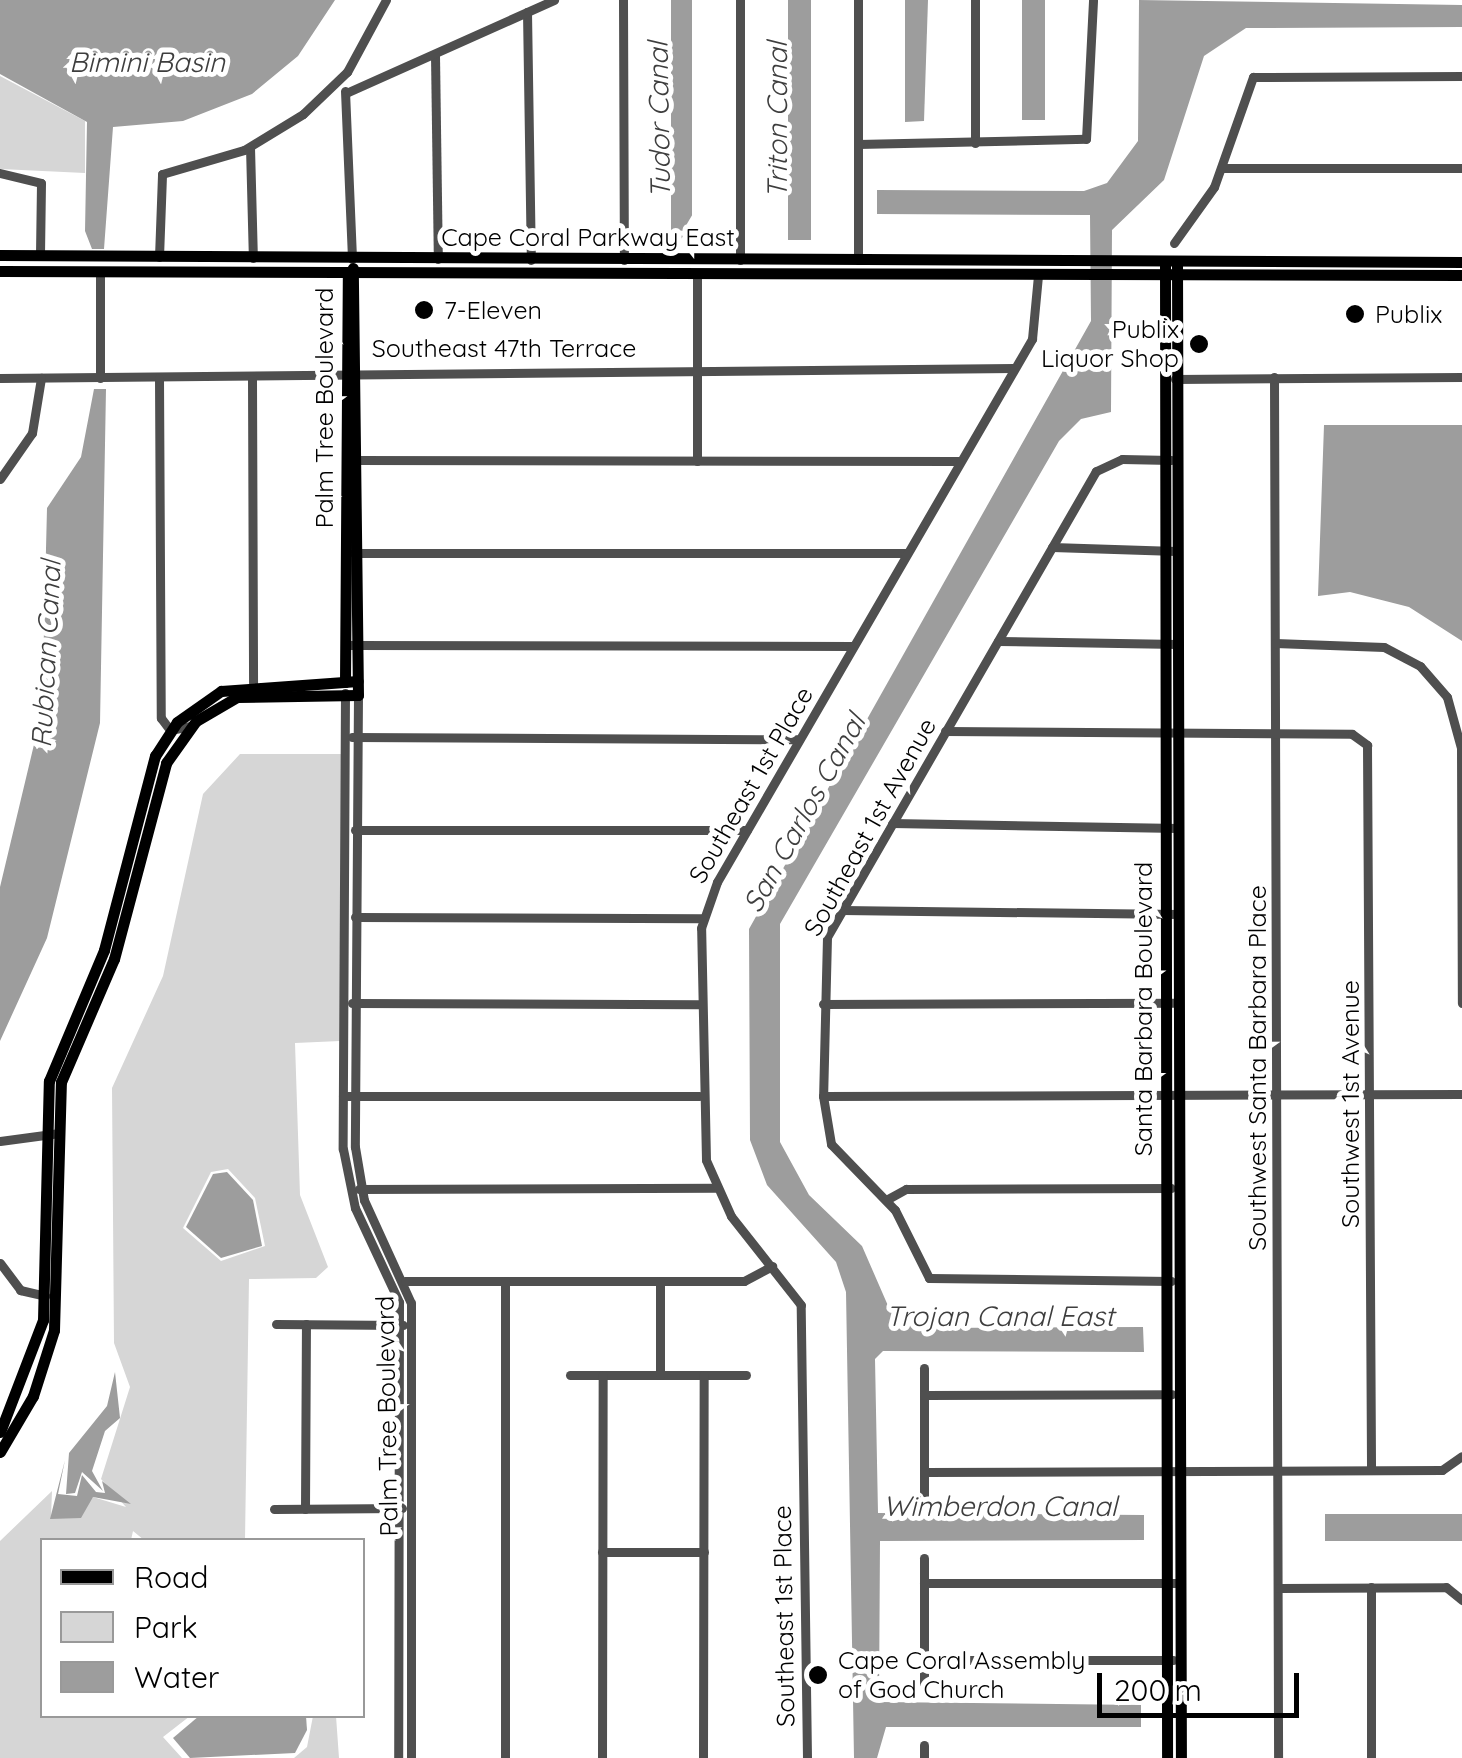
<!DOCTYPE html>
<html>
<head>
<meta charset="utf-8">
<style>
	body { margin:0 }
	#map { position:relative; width:1462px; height:1758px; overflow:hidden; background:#fff; font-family:Quicksand,sans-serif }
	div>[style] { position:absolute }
	.green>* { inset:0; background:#d6d6d6 }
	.water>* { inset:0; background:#9d9d9d; transform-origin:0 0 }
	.minor>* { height:9px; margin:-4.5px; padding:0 4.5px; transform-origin:4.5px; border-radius:4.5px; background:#4f4f4f }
	.major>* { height:11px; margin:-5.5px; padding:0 5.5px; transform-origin:5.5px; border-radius:5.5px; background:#000 }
	.dots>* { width:28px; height:28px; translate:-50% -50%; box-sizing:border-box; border:5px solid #fff; border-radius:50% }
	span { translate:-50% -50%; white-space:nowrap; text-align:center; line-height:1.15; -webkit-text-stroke:10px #fff; paint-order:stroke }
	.street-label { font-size:25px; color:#000 }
	.poi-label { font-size:25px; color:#000 }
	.left { translate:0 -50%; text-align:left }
	.right { translate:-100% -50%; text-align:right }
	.water-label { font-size:28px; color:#3e3e3e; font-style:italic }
	.legend { position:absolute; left:40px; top:1538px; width:325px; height:180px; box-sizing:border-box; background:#fff; border:2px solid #999; margin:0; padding:12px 18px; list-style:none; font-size:30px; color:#000 }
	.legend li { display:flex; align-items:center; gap:20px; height:50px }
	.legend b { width:50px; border:2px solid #999 }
	.scale { position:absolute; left:1097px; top:1673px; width:202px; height:45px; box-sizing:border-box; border:5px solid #000; border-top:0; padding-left:12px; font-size:30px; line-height:35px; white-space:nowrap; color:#000; -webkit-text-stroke:8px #fff; paint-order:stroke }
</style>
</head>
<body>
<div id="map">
	<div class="green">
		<div style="clip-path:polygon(0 76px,85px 121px,85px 173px,0 169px)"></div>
		<div style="clip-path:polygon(evenodd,240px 754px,341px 754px,340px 1041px,295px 1043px,300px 1195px,328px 1267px,316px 1278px,249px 1279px,245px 1540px,144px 1540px,133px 1531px,131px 1540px,42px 1540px,42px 1716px,190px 1716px,163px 1737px,182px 1758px,0 1758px,0 1541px,52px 1491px,51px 1518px,93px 1497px,126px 1507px,101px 1479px,130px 1387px,114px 1343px,112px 1088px,163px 976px,203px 794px,240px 754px,228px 1169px,255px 1198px,265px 1246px,221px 1261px,183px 1228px,211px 1172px,228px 1169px)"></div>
		<div style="clip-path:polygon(313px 1716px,336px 1716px,339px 1758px,294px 1758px,307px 1747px)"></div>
	</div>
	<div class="water">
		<div style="clip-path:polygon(0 0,335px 0,298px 56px,252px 94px,183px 121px,113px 127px,104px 249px,92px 249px,85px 231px,87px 122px,0 74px)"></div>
		<div style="left:671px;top:0;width:21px;height:240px"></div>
		<div style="left:788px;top:0;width:23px;height:240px"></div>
		<div style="clip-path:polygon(905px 0,928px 0,924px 121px,905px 122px)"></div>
		<div style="left:1022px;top:0;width:23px;height:120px"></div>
		<div style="clip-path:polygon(1139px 0,1462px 5px,1462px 27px,1246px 28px,1204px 56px,1164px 180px,1112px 230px,1111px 412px,1081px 419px,1059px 441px,780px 924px,780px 1142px,809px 1195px,862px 1246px,889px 1308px,939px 1328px,1143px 1327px,1144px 1352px,883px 1351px,875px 1359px,878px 1513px,1144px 1515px,1144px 1540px,880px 1541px,879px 1702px,1141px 1705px,1141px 1727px,886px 1727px,877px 1758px,854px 1758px,846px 1292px,836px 1262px,767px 1185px,750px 1140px,749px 929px,1091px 321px,1090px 215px,877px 214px,877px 190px,1084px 191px,1107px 183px,1138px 141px)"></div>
		<div style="clip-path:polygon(94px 389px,106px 389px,100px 723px,47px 938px,0 1041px,0 887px,42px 711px,47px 508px,81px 457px)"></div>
		<div style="clip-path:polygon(1324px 425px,1462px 425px,1462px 641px,1409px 607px,1350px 592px,1318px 596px)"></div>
		<div style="clip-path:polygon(227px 1172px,253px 1200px,262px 1246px,221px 1258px,186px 1227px,213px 1174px)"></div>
		<div style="clip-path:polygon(115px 1372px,120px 1418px,105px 1431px,92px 1471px,103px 1491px,82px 1472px,75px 1493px,66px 1494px,69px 1453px,107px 1406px)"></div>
		<div style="clip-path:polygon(65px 1460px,58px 1494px,77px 1496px,82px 1475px,96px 1492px,105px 1493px,102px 1481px,131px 1504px,93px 1497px,81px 1518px,50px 1519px)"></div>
		<div style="left:1462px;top:1514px;width:27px;height:137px;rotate:90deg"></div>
		<div style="clip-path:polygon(199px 1716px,306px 1716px,307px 1730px,295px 1753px,190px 1758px,173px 1738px)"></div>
	</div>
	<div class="minor">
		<div style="left:623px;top:0;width:260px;rotate:89.8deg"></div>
		<div style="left:527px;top:12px;width:248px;rotate:89.1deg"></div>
		<div style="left:435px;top:55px;width:204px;rotate:89.2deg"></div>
		<div style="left:345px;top:91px;width:168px;rotate:87.6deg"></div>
		<div style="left:346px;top:93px;width:228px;rotate:-24.1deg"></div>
		<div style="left:975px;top:143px;width:143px;rotate:-90deg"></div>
		<div style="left:858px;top:144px;width:228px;rotate:-1.3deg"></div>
		<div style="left:1086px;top:139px;width:139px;rotate:-87.1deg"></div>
		<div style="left:250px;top:147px;width:111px;rotate:88.5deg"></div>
		<div style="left:1223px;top:168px;width:239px"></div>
		<div style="left:0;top:173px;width:42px;rotate:13.7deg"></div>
		<div style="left:41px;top:183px;width:72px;rotate:90.8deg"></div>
		<div style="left:1174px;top:243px;width:69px;rotate:-54.5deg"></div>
		<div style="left:1214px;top:187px;width:117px;rotate:-70.5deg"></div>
		<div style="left:1253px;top:77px;width:209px;rotate:-0.3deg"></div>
		<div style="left:159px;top:257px;width:83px;rotate:-87.9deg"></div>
		<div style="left:162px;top:174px;width:85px;rotate:-16.3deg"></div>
		<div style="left:244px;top:150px;width:69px;rotate:-31.4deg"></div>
		<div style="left:303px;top:114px;width:61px;rotate:-43.7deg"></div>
		<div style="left:347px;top:72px;width:82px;rotate:-61.6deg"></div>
		<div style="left:740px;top:260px;width:260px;rotate:-90deg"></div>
		<div style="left:858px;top:260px;width:260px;rotate:-90deg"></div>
		<div style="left:697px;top:276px;width:185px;rotate:90deg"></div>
		<div style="left:1274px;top:377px;width:1381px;rotate:89.83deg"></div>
		<div style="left:0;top:378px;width:1014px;rotate:-0.57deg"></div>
		<div style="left:100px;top:378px;width:105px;rotate:-90deg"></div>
		<div style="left:159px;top:378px;width:340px;rotate:89.7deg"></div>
		<div style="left:161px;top:718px;width:15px;rotate:53deg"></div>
		<div style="left:170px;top:730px;width:21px;rotate:-11deg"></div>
		<div style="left:252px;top:379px;width:312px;rotate:89.8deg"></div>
		<div style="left:1175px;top:379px;width:287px;rotate:-0.4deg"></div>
		<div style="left:353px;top:460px;width:607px;rotate:0.09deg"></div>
		<div style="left:1171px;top:460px;width:49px;rotate:-178.8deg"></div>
		<div style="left:1122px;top:459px;width:29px;rotate:155deg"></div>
		<div style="left:1096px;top:471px;width:538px;rotate:120deg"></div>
		<div style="left:827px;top:937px;width:159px;rotate:91.4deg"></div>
		<div style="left:823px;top:1096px;width:49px;rotate:80.5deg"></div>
		<div style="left:831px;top:1144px;width:92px;rotate:45.9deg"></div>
		<div style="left:895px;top:1210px;width:76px;rotate:63.4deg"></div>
		<div style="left:929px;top:1278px;width:242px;rotate:0.7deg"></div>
		<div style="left:0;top:479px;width:56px;rotate:-55.2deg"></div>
		<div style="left:32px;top:433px;width:56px;rotate:-80.7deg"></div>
		<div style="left:1052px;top:547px;width:124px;rotate:1.8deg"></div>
		<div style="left:354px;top:553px;width:553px"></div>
		<div style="left:998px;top:641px;width:179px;rotate:1deg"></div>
		<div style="left:1275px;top:643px;width:109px;rotate:2.1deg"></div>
		<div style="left:1384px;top:647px;width:41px;rotate:27.8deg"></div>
		<div style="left:1420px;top:666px;width:41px;rotate:48.9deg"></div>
		<div style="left:1447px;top:697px;width:53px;rotate:74.6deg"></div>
		<div style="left:1461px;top:748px;width:255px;rotate:89.8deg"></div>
		<div style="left:351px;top:645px;width:502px;rotate:0.11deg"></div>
		<div style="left:345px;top:693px;width:456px;rotate:90.3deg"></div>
		<div style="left:343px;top:1149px;width:60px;rotate:78.5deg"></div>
		<div style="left:355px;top:1208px;width:104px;rotate:64.9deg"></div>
		<div style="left:399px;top:1302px;width:456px;rotate:90.1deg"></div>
		<div style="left:358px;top:695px;width:452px;rotate:90.4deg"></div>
		<div style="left:355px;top:1147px;width:54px;rotate:80.4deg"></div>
		<div style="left:364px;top:1200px;width:113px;rotate:65.5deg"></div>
		<div style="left:411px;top:1303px;width:455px;rotate:90deg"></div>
		<div style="left:945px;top:731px;width:407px;rotate:0.4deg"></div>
		<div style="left:1352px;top:734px;width:19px;rotate:36deg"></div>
		<div style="left:1367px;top:745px;width:725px;rotate:89.68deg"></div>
		<div style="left:352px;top:737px;width:447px;rotate:0.3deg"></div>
		<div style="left:892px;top:823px;width:286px;rotate:1deg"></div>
		<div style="left:355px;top:830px;width:392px"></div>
		<div style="left:842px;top:910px;width:336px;rotate:0.7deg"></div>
		<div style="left:355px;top:917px;width:347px;rotate:0.2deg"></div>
		<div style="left:352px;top:1003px;width:348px;rotate:0.2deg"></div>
		<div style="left:823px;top:1004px;width:355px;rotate:-0.2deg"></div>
		<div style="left:343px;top:1096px;width:356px"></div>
		<div style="left:823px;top:1096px;width:639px;rotate:-0.18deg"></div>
		<div style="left:0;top:1141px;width:60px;rotate:-7.7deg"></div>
		<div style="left:359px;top:1189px;width:357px;rotate:-0.2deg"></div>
		<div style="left:886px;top:1200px;width:23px;rotate:-29deg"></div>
		<div style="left:906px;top:1189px;width:265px;rotate:-0.2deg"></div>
		<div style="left:0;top:1263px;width:34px;rotate:53deg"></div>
		<div style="left:20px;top:1290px;width:26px;rotate:13deg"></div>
		<div style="left:405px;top:1281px;width:339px"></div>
		<div style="left:744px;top:1281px;width:32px;rotate:-28deg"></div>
		<div style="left:276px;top:1324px;width:127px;rotate:0.5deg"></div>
		<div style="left:924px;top:1368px;width:129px;rotate:90deg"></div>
		<div style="left:570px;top:1375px;width:176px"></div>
		<div style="left:660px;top:1375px;width:94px;rotate:-90deg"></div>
		<div style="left:924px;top:1395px;width:248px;rotate:-0.2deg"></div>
		<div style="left:924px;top:1472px;width:518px;rotate:-0.22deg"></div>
		<div style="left:1442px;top:1470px;width:24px;rotate:-35deg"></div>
		<div style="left:274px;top:1509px;width:128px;rotate:-0.4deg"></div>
		<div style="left:305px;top:1509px;width:185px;rotate:-89.7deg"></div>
		<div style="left:602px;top:1552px;width:102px"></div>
		<div style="left:924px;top:1583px;width:256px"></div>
		<div style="left:1371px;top:1587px;width:171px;rotate:90deg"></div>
		<div style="left:1279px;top:1588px;width:167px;rotate:-0.3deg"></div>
		<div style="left:1446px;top:1587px;width:21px;rotate:39deg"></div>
		<div style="left:924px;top:1660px;width:249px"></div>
		<div style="left:924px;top:1685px;width:127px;rotate:-90deg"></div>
		<div style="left:505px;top:1758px;width:477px;rotate:-90deg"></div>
		<div style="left:602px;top:1758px;width:383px;rotate:-89.9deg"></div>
		<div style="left:703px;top:1758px;width:383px;rotate:-89.9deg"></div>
		<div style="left:807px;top:1758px;width:453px;rotate:-90.8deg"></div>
		<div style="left:801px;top:1305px;width:113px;rotate:-128.2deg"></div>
		<div style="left:731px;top:1216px;width:61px;rotate:-114.1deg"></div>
		<div style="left:706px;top:1160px;width:232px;rotate:-91.2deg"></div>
		<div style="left:701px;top:928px;width:49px;rotate:-70.8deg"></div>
		<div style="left:717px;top:882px;width:628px;rotate:-59.88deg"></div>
		<div style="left:1032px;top:339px;width:64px;rotate:-84.6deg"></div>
		<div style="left:924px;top:1758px;width:13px;rotate:-90deg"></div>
	</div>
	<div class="major">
		<div style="left:0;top:255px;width:1462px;rotate:0.27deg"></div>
		<div style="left:1165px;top:261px;width:1497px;rotate:89.92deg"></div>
		<div style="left:1177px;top:261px;width:1497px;rotate:89.85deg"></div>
		<div style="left:0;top:271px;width:1462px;rotate:0.16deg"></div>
		<div style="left:345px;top:682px;width:410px;rotate:-89.6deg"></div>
		<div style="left:0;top:1432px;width:120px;rotate:-69deg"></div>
		<div style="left:43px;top:1320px;width:239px;rotate:-88.6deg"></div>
		<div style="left:49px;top:1081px;width:142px;rotate:-67.2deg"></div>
		<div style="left:104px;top:950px;width:201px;rotate:-75.3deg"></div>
		<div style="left:155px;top:756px;width:40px;rotate:-57.1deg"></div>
		<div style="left:177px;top:722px;width:54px;rotate:-35.2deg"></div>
		<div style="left:221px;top:691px;width:137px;rotate:-4.2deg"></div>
		<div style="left:0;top:1452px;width:65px;rotate:-59.5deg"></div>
		<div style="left:33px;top:1396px;width:69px;rotate:-72.3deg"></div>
		<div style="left:54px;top:1330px;width:248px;rotate:-88.4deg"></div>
		<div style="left:61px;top:1082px;width:134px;rotate:-66.7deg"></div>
		<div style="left:114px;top:959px;width:203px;rotate:-75.1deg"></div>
		<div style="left:166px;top:763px;width:52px;rotate:-54.5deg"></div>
		<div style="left:196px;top:721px;width:48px;rotate:-30.3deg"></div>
		<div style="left:237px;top:697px;width:121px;rotate:-0.9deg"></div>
		<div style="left:358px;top:695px;width:427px;rotate:-90.7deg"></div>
	</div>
	<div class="dots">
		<div style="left:424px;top:310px;background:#000"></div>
		<div style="left:1355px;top:314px;background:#000"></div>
		<div style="left:1199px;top:344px;background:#000"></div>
		<div style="left:818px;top:1675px;background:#000"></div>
	</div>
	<div class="street-label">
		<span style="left:588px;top:237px">Cape Coral Parkway East</span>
		<span style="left:504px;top:348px">Southeast 47th Terrace</span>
		<span style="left:324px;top:408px;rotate:-90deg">Palm Tree Boulevard</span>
		<span style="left:751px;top:785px;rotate:-60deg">Southeast 1st Place</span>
		<span style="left:870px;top:827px;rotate:-61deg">Southeast 1st Avenue</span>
		<span style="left:1143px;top:1009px;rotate:-90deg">Santa Barbara Boulevard</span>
		<span style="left:1257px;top:1068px;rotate:-90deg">Southwest Santa Barbara Place</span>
		<span style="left:1350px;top:1104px;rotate:-90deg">Southwest 1st Avenue</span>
		<span style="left:387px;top:1416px;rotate:-91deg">Palm Tree Boulevard</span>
		<span style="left:784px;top:1616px;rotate:-91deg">Southeast 1st Place</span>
	</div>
	<div class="poi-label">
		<span class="left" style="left:444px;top:310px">7-Eleven</span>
		<span class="left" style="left:1375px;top:314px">Publix</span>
		<span class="right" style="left:1179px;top:344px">Publix<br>Liquor Shop</span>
		<span class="left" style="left:838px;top:1675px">Cape Coral Assembly<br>of God Church</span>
	</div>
	<div class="water-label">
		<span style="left:147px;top:62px">Bimini Basin</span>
		<span style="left:659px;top:120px;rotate:-91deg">Tudor Canal</span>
		<span style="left:777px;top:120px;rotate:-90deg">Triton Canal</span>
		<span style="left:46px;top:654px;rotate:-87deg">Rubican Canal</span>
		<span style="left:804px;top:813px;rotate:-61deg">San Carlos Canal</span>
		<span style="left:1000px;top:1316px">Trojan Canal East</span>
		<span style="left:1000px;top:1506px">Wimberdon Canal</span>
	</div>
	<ul class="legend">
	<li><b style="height:12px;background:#000"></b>Road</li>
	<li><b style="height:28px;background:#d6d6d6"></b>Park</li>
	<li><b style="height:28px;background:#9d9d9d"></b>Water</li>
	</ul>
	<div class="scale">200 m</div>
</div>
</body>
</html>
